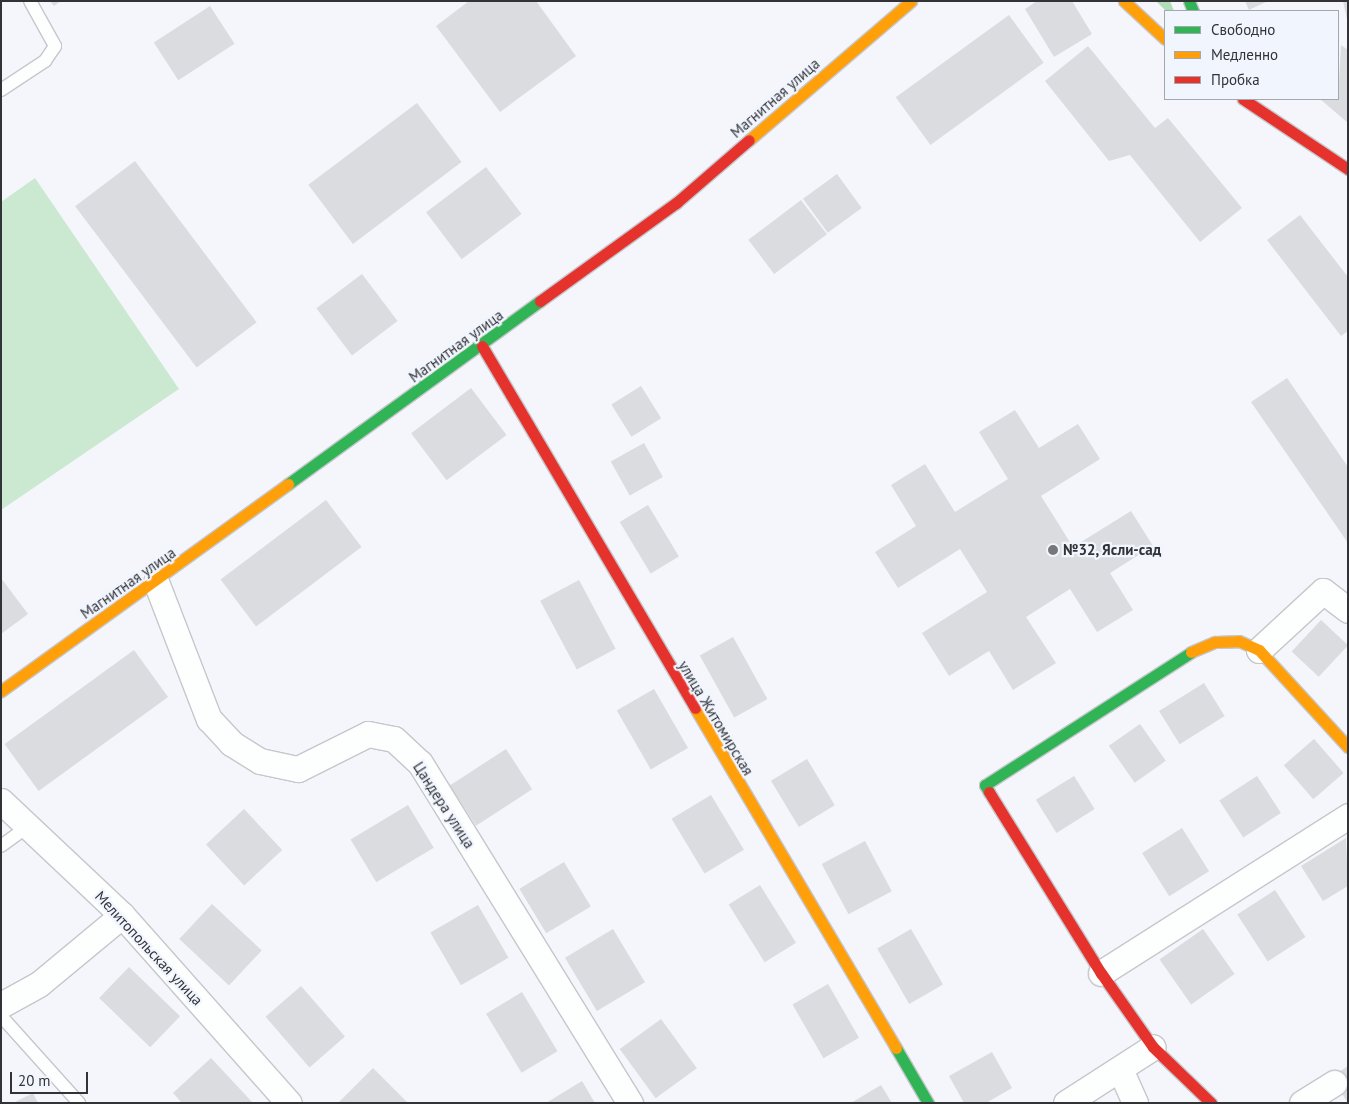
<!DOCTYPE html>
<html>
<head>
<meta charset="utf-8">
<style>
	body { margin:0 }
	#map { position:relative; width:1349px; height:1104px; overflow:hidden; background:#f4f6fb; font-family:"PT Sans",sans-serif }
	div>[style] { position:absolute }
	.green>* { inset:0; background:#cbe9d1 }
	.forest>* { inset:0; background:#b0ddb8 }
	.building>* { inset:0; background:#dbdcdf; transform-origin:0 0 }
	.roads { filter:drop-shadow(1px 0 #c5c7cb) drop-shadow(-1px 0 #c5c7cb) drop-shadow(0 1px #c5c7cb) drop-shadow(0 -1px #c5c7cb) }
	.lane>* { height:12px; margin:-6px; padding:0 6px; transform-origin:6px; border-radius:6px; background:#fdfefe }
	.street>* { height:25px; margin:-12.5px; padding:0 12.5px; transform-origin:12.5px; border-radius:12.5px; background:#fdfefe }
	.fast>* { height:11px; margin:-5.5px; padding:0 5.5px; transform-origin:5.5px; border-radius:5.5px; background:#30b455 }
	.slow>* { height:11px; margin:-5.5px; padding:0 5.5px; transform-origin:5.5px; border-radius:5.5px; background:#ff9f0a }
	.jam>* { height:11px; margin:-5.5px; padding:0 5.5px; transform-origin:5.5px; border-radius:5.5px; background:#e5322d }
	.dots>* { width:14px; height:14px; translate:-50% -50%; box-sizing:border-box; border:2px solid #f1f5fe; border-radius:50% }
	span { translate:-50% -50%; white-space:nowrap; text-align:center; line-height:1.15; -webkit-text-stroke:4.5px #f1f5fe; paint-order:stroke }
	.street-label { font-size:15px; color:#323337 }
	.poi-label { font-size:15px; color:#323337; font-weight:700 }
	.left { translate:0 -50%; text-align:left }
	.frame { position:absolute; inset:0; border:2px solid #323337; pointer-events:none }
	.legend { position:absolute; left:1164px; top:10px; width:175px; height:90px; box-sizing:border-box; background:#f1f5fe; border:1px solid #a5a7ae; margin:0; padding:6px 9px; list-style:none; font-size:15px; color:#323337 }
	.legend li { display:flex; align-items:center; gap:10px; height:25px }
	.legend b { width:25px; border:1px solid #a5a7ae }
	.scale { position:absolute; left:10px; top:1072px; width:78px; height:22px; box-sizing:border-box; border:2px solid #323337; border-top:0; padding-left:6px; font-size:15px; line-height:18px; white-space:nowrap; color:#323337; -webkit-text-stroke:4px #f1f5fe; paint-order:stroke }
</style>
</head>
<body>
<div id="map">
	<div class="green">
		<div style="clip-path:polygon(35px 178px,179px 389px,1px 510px,1px 202px)"></div>
	</div>
	<div class="forest">
		<div style="clip-path:polygon(1156px 1px,1170px 1px,1174px 11px,1166px 11px)"></div>
	</div>
	<div class="building">
		<div style="clip-path:polygon(50px 1px,61px 1px,54px 6px)"></div>
		<div style="clip-path:polygon(469px 1px,536px 1px,576px 56px,500px 112px,436px 26px)"></div>
		<div style="clip-path:polygon(1037px 1px,1072px 1px,1092px 34px,1054px 57px,1025px 9px)"></div>
		<div style="clip-path:polygon(1245px 1px,1268px 1px,1249px 10px)"></div>
		<div style="clip-path:polygon(1343px 1px,1348px 1px,1348px 19px,1347px 19px)"></div>
		<div style="left:210px;top:6px;width:45px;height:67px;rotate:57deg"></div>
		<div style="left:1009px;top:15px;width:59px;height:140px;rotate:54deg"></div>
		<div style="clip-path:polygon(1341px 45px,1348px 50px,1348px 123px,1320px 99px,1338px 99px)"></div>
		<div style="clip-path:polygon(1088px 46px,1155px 128px,1168px 118px,1242px 208px,1200px 242px,1130px 155px,1109px 161px,1045px 81px)"></div>
		<div style="left:417px;top:103px;width:74px;height:136px;rotate:53deg"></div>
		<div style="left:135px;top:161px;width:202px;height:75px;rotate:53deg"></div>
		<div style="left:486px;top:167px;width:59px;height:75px;rotate:53deg"></div>
		<div style="left:837px;top:174px;width:42px;height:42px;rotate:54deg"></div>
		<div style="left:801px;top:200px;width:43px;height:66px;rotate:53deg"></div>
		<div style="clip-path:polygon(1300px 215px,1348px 277px,1348px 331px,1341px 336px,1267px 240px)"></div>
		<div style="left:362px;top:274px;width:59px;height:57px;rotate:53deg"></div>
		<div style="clip-path:polygon(1287px 378px,1348px 467px,1348px 543px,1251px 402px)"></div>
		<div style="left:641px;top:386px;width:38px;height:35px;rotate:58deg"></div>
		<div style="left:471px;top:388px;width:59px;height:75px;rotate:53deg"></div>
		<div style="clip-path:polygon(1015px 410px,1039px 448px,1078px 424px,1100px 459px,1041px 496px,1073px 547px,1131px 511px,1153px 546px,1110px 573px,1133px 610px,1097px 632px,1070px 589px,1026px 617px,1056px 663px,1013px 690px,989px 651px,949px 676px,922px 633px,987px 592px,960px 549px,898px 588px,875px 552px,916px 526px,891px 485px,925px 464px,955px 512px,1008px 479px,979px 432px)"></div>
		<div style="left:644px;top:443px;width:39px;height:38px;rotate:61deg"></div>
		<div style="left:326px;top:500px;width:59px;height:132px;rotate:53deg"></div>
		<div style="left:648px;top:505px;width:60px;height:33px;rotate:59deg"></div>
		<div style="clip-path:polygon(1px 578px,28px 614px,1px 634px)"></div>
		<div style="left:579px;top:580px;width:78px;height:44px;rotate:62deg"></div>
		<div style="left:1321px;top:620px;width:37px;height:43px;rotate:43deg"></div>
		<div style="left:733px;top:637px;width:71px;height:38px;rotate:61deg"></div>
		<div style="left:134px;top:650px;width:58px;height:160px;rotate:54deg"></div>
		<div style="left:1204px;top:683px;width:39px;height:53px;rotate:58deg"></div>
		<div style="left:654px;top:689px;width:68px;height:43px;rotate:60deg"></div>
		<div style="left:1140px;top:724px;width:45px;height:38px;rotate:55deg"></div>
		<div style="left:1314px;top:739px;width:45px;height:40px;rotate:49deg"></div>
		<div style="left:506px;top:749px;width:48px;height:67px;rotate:57deg"></div>
		<div style="left:807px;top:759px;width:54px;height:42px;rotate:59deg"></div>
		<div style="left:1074px;top:776px;width:39px;height:45px;rotate:58deg"></div>
		<div style="left:1257px;top:776px;width:44px;height:45px;rotate:57deg"></div>
		<div style="left:711px;top:795px;width:64px;height:46px;rotate:59deg"></div>
		<div style="left:408px;top:805px;width:50px;height:67px;rotate:59deg"></div>
		<div style="left:244px;top:809px;width:56px;height:52px;rotate:47deg"></div>
		<div style="left:1182px;top:828px;width:51px;height:47px;rotate:58deg"></div>
		<div style="clip-path:polygon(1346px 838px,1348px 886px,1323px 901px,1301px 866px)"></div>
		<div style="left:865px;top:841px;width:57px;height:49px;rotate:62deg"></div>
		<div style="left:564px;top:862px;width:52px;height:52px;rotate:59deg"></div>
		<div style="left:760px;top:885px;width:68px;height:37px;rotate:58deg"></div>
		<div style="left:1275px;top:890px;width:56px;height:45px;rotate:57deg"></div>
		<div style="left:212px;top:904px;width:68px;height:48px;rotate:43deg"></div>
		<div style="left:478px;top:905px;width:61px;height:55px;rotate:60deg"></div>
		<div style="left:613px;top:929px;width:62px;height:56px;rotate:59deg"></div>
		<div style="left:911px;top:929px;width:64px;height:39px;rotate:60deg"></div>
		<div style="left:1203px;top:929px;width:55px;height:53px;rotate:55deg"></div>
		<div style="left:129px;top:967px;width:71px;height:43px;rotate:44deg"></div>
		<div style="left:828px;top:984px;width:62px;height:41px;rotate:60deg"></div>
		<div style="left:301px;top:986px;width:67px;height:47px;rotate:49deg"></div>
		<div style="left:522px;top:992px;width:69px;height:42px;rotate:59deg"></div>
		<div style="left:661px;top:1019px;width:61px;height:51px;rotate:54deg"></div>
		<div style="clip-path:polygon(992px 1052px,1012px 1088px,986px 1103px,964px 1103px,949px 1076px)"></div>
		<div style="clip-path:polygon(211px 1058px,253px 1103px,182px 1103px,173px 1093px)"></div>
		<div style="clip-path:polygon(1348px 1066px,1348px 1103px,1331px 1077px)"></div>
		<div style="clip-path:polygon(373px 1068px,408px 1103px,338px 1103px)"></div>
		<div style="clip-path:polygon(582px 1081px,595px 1103px,546px 1103px)"></div>
		<div style="clip-path:polygon(881px 1085px,892px 1103px,851px 1103px)"></div>
		<div style="clip-path:polygon(33px 1093px,38px 1103px,13px 1103px)"></div>
	</div>
	<div class="roads">
		<div class="lane">
			<div style="left:1px;top:90px;width:53px;rotate:-33.4deg"></div>
			<div style="left:45px;top:61px;width:18px;rotate:-56deg"></div>
			<div style="left:55px;top:46px;width:51px;rotate:-119.1deg"></div>
			<div style="left:1px;top:846px;width:34px;rotate:-36deg"></div>
			<div style="left:1px;top:1016px;width:117px;rotate:48.1deg"></div>
		</div>
		<div class="street">
			<div style="left:156px;top:582px;width:147px;rotate:68.9deg"></div>
			<div style="left:209px;top:719px;width:33px;rotate:47deg"></div>
			<div style="left:231px;top:743px;width:34px;rotate:32deg"></div>
			<div style="left:260px;top:761px;width:39px;rotate:12deg"></div>
			<div style="left:298px;top:769px;width:78px;rotate:-26.6deg"></div>
			<div style="left:368px;top:734px;width:26px;rotate:11deg"></div>
			<div style="left:394px;top:739px;width:35px;rotate:43deg"></div>
			<div style="left:420px;top:763px;width:400px;rotate:58.3deg"></div>
			<div style="left:1259px;top:650px;width:87px;rotate:-42.7deg"></div>
			<div style="left:1323px;top:591px;width:31px;rotate:37deg"></div>
			<div style="left:1px;top:801px;width:166px;rotate:43.3deg"></div>
			<div style="left:122px;top:915px;width:251px;rotate:48.4deg"></div>
			<div style="left:1101px;top:973px;width:293px;rotate:-32.4deg"></div>
			<div style="left:1px;top:1005px;width:43px;rotate:-28.9deg"></div>
			<div style="left:39px;top:984px;width:108px;rotate:-39.7deg"></div>
			<div style="left:1120px;top:1069px;width:37px;rotate:66deg"></div>
			<div style="left:1066px;top:1103px;width:103px;rotate:-32.8deg"></div>
			<div style="left:1302px;top:1103px;width:38px;rotate:-32deg"></div>
		</div>
		<div class="fast">
			<div style="left:1189px;top:1px;width:11px;rotate:68deg"></div>
			<div style="left:288px;top:484px;width:311px;rotate:-36deg"></div>
			<div style="left:989px;top:792px;width:8px;rotate:-120deg"></div>
			<div style="left:985px;top:785px;width:245px;rotate:-32.8deg"></div>
			<div style="left:896px;top:1048px;width:64px;rotate:59.8deg"></div>
		</div>
		<div class="slow">
			<div style="left:1124px;top:1px;width:56px;rotate:42.8deg"></div>
			<div style="left:749px;top:140px;width:213px;rotate:-40.6deg"></div>
			<div style="left:1191px;top:652px;width:26px;rotate:-23deg"></div>
			<div style="left:1215px;top:642px;width:24px;rotate:-2deg"></div>
			<div style="left:1239px;top:641px;width:22px;rotate:24deg"></div>
			<div style="left:1259px;top:650px;width:132px;rotate:47.5deg"></div>
			<div style="left:1px;top:691px;width:354px;rotate:-35.8deg"></div>
			<div style="left:695px;top:708px;width:395px;rotate:59.4deg"></div>
		</div>
		<div class="jam">
			<div style="left:1243px;top:99px;width:126px;rotate:33.7deg"></div>
			<div style="left:540px;top:301px;width:168px;rotate:-35.8deg"></div>
			<div style="left:676px;top:203px;width:96px;rotate:-40.8deg"></div>
			<div style="left:482px;top:346px;width:420px;rotate:59.5deg"></div>
			<div style="left:989px;top:792px;width:213px;rotate:58.3deg"></div>
			<div style="left:1101px;top:973px;width:90px;rotate:54.9deg"></div>
			<div style="left:1153px;top:1047px;width:81px;rotate:44deg"></div>
		</div>
	</div>
	<div class="dots">
		<div style="left:1053px;top:550px;background:#76777c"></div>
	</div>
	<div class="street-label">
		<span style="left:775px;top:98px;rotate:-41deg">Магнитная улица</span>
		<span style="left:456px;top:346px;rotate:-36deg">Магнитная улица</span>
		<span style="left:128px;top:583px;rotate:-35deg">Магнитная улица</span>
		<span style="left:716px;top:718px;rotate:59deg">улица Житомирская</span>
		<span style="left:444px;top:805px;rotate:57deg">Цандера улица</span>
		<span style="left:149px;top:948px;rotate:47deg">Мелитопольская улица</span>
	</div>
	<div class="poi-label">
		<span class="left" style="left:1063px;top:550px">№32, Ясли-сад</span>
	</div>
	<div class="frame"></div>
	<ul class="legend">
	<li><b style="height:6px;background:#30b455"></b>Свободно</li>
	<li><b style="height:6px;background:#ff9f0a"></b>Медленно</li>
	<li><b style="height:6px;background:#e5322d"></b>Пробка</li>
	</ul>
	<div class="scale">20 m</div>
</div>
</body>
</html>
